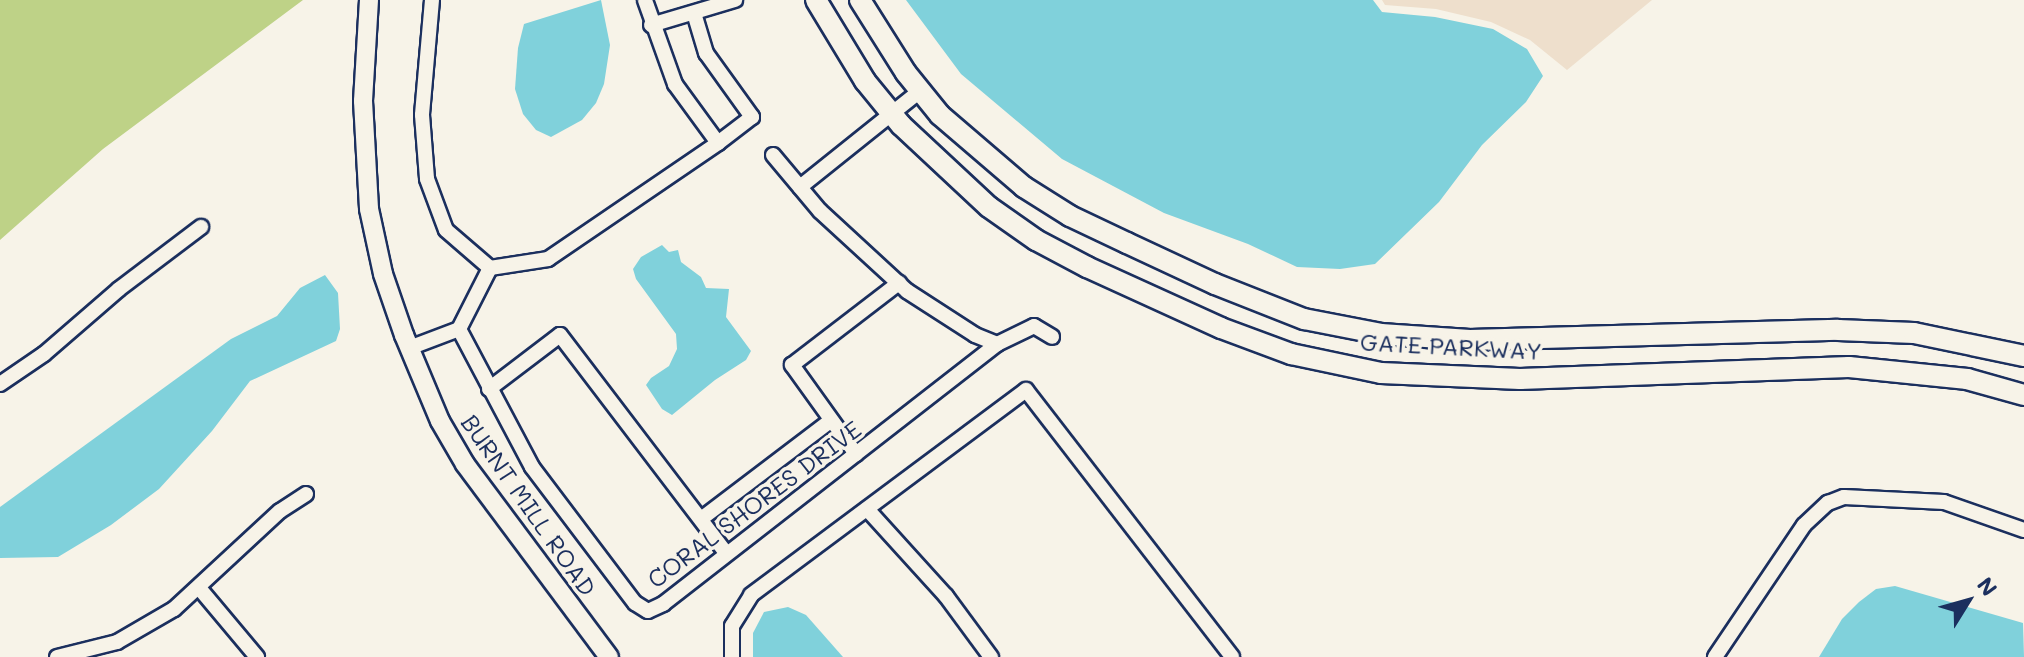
<!DOCTYPE html>
<html>
<head>
<meta charset="utf-8">
<style>
	body { margin:0 }
	#map { position:relative; width:2024px; height:657px; overflow:hidden; background:#f7f3e8; font-family:Mali,sans-serif }
	div>[style] { position:absolute }
	.built>* { inset:0; background:#eedfcc }
	.green>* { inset:0; background:#bed287 }
	.water>* { inset:0; background:#80d1db }
	.roads { filter:drop-shadow(2px 0 #1b2f5e) drop-shadow(-2px 0 #1b2f5e) drop-shadow(0 2px #1b2f5e) drop-shadow(0 -2px #1b2f5e) }
	.minor>* { height:14px; margin:-7px; padding:0 7px; transform-origin:7px; border-radius:7px; background:#f7f3e8 }
	.tertiary>* { height:18px; margin:-9px; padding:0 9px; transform-origin:9px; border-radius:9px; background:#f7f3e8 }
	.secondary>* { height:20px; margin:-10px; padding:0 10px; transform-origin:10px; border-radius:10px; background:#f7f3e8 }
	span { translate:-50% -50%; white-space:nowrap; text-align:center; line-height:1.15; -webkit-text-stroke:7px #f7f3e8; paint-order:stroke }
	.street-label { font-size:24px; color:#1b2f5e }
	.north { position:absolute; left:1928px; top:561px; width:80px; height:80px; -webkit-text-stroke:6px #f7f3e8; paint-order:stroke; rotate:53deg; font-size:22px; font-weight:700; line-height:32px; text-align:center; color:#1b2f5e }
	.north::after { content:''; display:block; margin:auto; width:28px; height:36px; background:#1b2f5e; clip-path:polygon(50% 0,100% 100%,50% 72%,0 100%) }
</style>
</head>
<body>
<div id="map">
	<div class="built">
		<div style="clip-path:polygon(1382px 0,1652px 0,1567px 70px,1530px 40px,1491px 22px,1436px 9px,1385px 5px)"></div>
	</div>
	<div class="green">
		<div style="clip-path:polygon(0 0,303px 0,103px 149px,0 240px)"></div>
	</div>
	<div class="water">
		<div style="clip-path:polygon(601px 0,610px 45px,604px 84px,596px 103px,582px 120px,551px 137px,536px 130px,523px 114px,515px 89px,518px 48px,524px 24px)"></div>
		<div style="clip-path:polygon(906px 0,1373px 0,1382px 12px,1435px 17px,1493px 29px,1527px 49px,1543px 76px,1526px 102px,1482px 145px,1439px 202px,1375px 264px,1340px 269px,1297px 267px,1248px 244px,1164px 213px,1062px 159px,961px 74px)"></div>
		<div style="clip-path:polygon(662px 245px,669px 252px,678px 250px,681px 262px,701px 277px,706px 288px,729px 289px,726px 317px,751px 351px,746px 360px,715px 380px,672px 415px,662px 409px,646px 385px,651px 378px,669px 366px,677px 349px,676px 334px,636px 279px,633px 269px,641px 257px)"></div>
		<div style="clip-path:polygon(325px 275px,338px 293px,340px 329px,336px 341px,250px 381px,212px 431px,159px 489px,111px 525px,58px 557px,0 558px,0 507px,231px 339px,277px 316px,300px 288px)"></div>
		<div style="clip-path:polygon(1895px 586px,2023px 623px,2024px 657px,1819px 657px,1842px 619px,1859px 602px,1876px 589px)"></div>
		<div style="clip-path:polygon(788px 607px,806px 615px,843px 657px,753px 657px,753px 633px,764px 612px)"></div>
	</div>
	<div class="roads">
		<div class="minor">
			<div style="left:432px;top:0;width:115px;rotate:95deg"></div>
			<div style="left:422px;top:115px;width:64px;rotate:85.5deg"></div>
			<div style="left:427px;top:179px;width:54px;rotate:69.6deg"></div>
			<div style="left:446px;top:230px;width:58px;rotate:40.8deg"></div>
			<div style="left:490px;top:268px;width:68px;rotate:116.9deg"></div>
			<div style="left:694px;top:13px;width:42px;rotate:73.3deg"></div>
			<div style="left:706px;top:53px;width:79px;rotate:54.3deg"></div>
			<div style="left:752px;top:117px;width:43px;rotate:142.6deg"></div>
			<div style="left:651px;top:25px;width:88px;rotate:-16.6deg"></div>
			<div style="left:773px;top:155px;width:73px;rotate:50deg"></div>
			<div style="left:820px;top:211px;width:118px;rotate:42.6deg"></div>
			<div style="left:907px;top:291px;width:81px;rotate:32.9deg"></div>
			<div style="left:975px;top:335px;width:24px;rotate:22deg"></div>
			<div style="left:800px;top:187px;width:154px;rotate:-38.7deg"></div>
			<div style="left:490px;top:268px;width:59px;rotate:-8.8deg"></div>
			<div style="left:548px;top:259px;width:206px;rotate:-34.3deg"></div>
			<div style="left:718px;top:143px;width:73px;rotate:-126.1deg"></div>
			<div style="left:675px;top:84px;width:89px;rotate:-109.7deg"></div>
			<div style="left:459px;top:329px;width:156px;rotate:62.1deg"></div>
			<div style="left:532px;top:467px;width:171px;rotate:52.9deg"></div>
			<div style="left:635px;top:603px;width:15px;rotate:32deg"></div>
			<div style="left:648px;top:611px;width:17px;rotate:-25deg"></div>
			<div style="left:663px;top:604px;width:423px;rotate:-37.9deg"></div>
			<div style="left:997px;top:344px;width:41px;rotate:-25.9deg"></div>
			<div style="left:1034px;top:326px;width:21px;rotate:31deg"></div>
			<div style="left:409px;top:348px;width:53px;rotate:-20.8deg"></div>
			<div style="left:0;top:384px;width:53px;rotate:-34.3deg"></div>
			<div style="left:44px;top:354px;width:99px;rotate:-40.9deg"></div>
			<div style="left:119px;top:289px;width:103px;rotate:-37.1deg"></div>
			<div style="left:489px;top:389px;width:89px;rotate:-37.3deg"></div>
			<div style="left:560px;top:335px;width:275px;rotate:52.7deg"></div>
			<div style="left:856px;top:454px;width:110px;rotate:-125.7deg"></div>
			<div style="left:792px;top:365px;width:135px;rotate:-37.5deg"></div>
			<div style="left:867px;top:509px;width:118px;rotate:47.8deg"></div>
			<div style="left:946px;top:596px;width:76px;rotate:53.6deg"></div>
			<div style="left:701px;top:519px;width:162px;rotate:-37.2deg"></div>
			<div style="left:200px;top:589px;width:89px;rotate:50deg"></div>
			<div style="left:57px;top:657px;width:62px;rotate:-14deg"></div>
			<div style="left:117px;top:642px;width:66px;rotate:-30.1deg"></div>
			<div style="left:174px;top:609px;width:144px;rotate:-42.8deg"></div>
			<div style="left:280px;top:511px;width:31px;rotate:-33deg"></div>
			<div style="left:732px;top:657px;width:31px;rotate:-90deg"></div>
			<div style="left:732px;top:626px;width:36px;rotate:-58deg"></div>
			<div style="left:751px;top:595px;width:343px;rotate:-36.7deg"></div>
			<div style="left:1026px;top:390px;width:337px;rotate:52.3deg"></div>
			<div style="left:1715px;top:657px;width:159px;rotate:-56deg"></div>
			<div style="left:1804px;top:525px;width:33px;rotate:-43deg"></div>
			<div style="left:1828px;top:503px;width:17px;rotate:-21deg"></div>
			<div style="left:1844px;top:497px;width:100px;rotate:2.9deg"></div>
			<div style="left:1944px;top:502px;width:85px;rotate:19.3deg"></div>
		</div>
		<div class="tertiary">
			<div style="left:369px;top:0;width:101px;rotate:93.4deg"></div>
			<div style="left:363px;top:101px;width:108px;rotate:86.8deg"></div>
			<div style="left:369px;top:209px;width:66px;rotate:77.8deg"></div>
			<div style="left:383px;top:274px;width:65px;rotate:71deg"></div>
			<div style="left:404px;top:335px;width:93px;rotate:67.3deg"></div>
			<div style="left:440px;top:421px;width:50px;rotate:59.8deg"></div>
			<div style="left:465px;top:464px;width:241px;rotate:53.3deg"></div>
		</div>
		<div class="secondary">
			<div style="left:816px;top:0;width:95px;rotate:58.8deg"></div>
			<div style="left:865px;top:81px;width:57px;rotate:50.7deg"></div>
			<div style="left:901px;top:125px;width:120px;rotate:43deg"></div>
			<div style="left:989px;top:207px;width:57px;rotate:35.1deg"></div>
			<div style="left:1036px;top:240px;width:58px;rotate:27.9deg"></div>
			<div style="left:1087px;top:267px;width:147px;rotate:24.5deg"></div>
			<div style="left:1221px;top:328px;width:75px;rotate:20.4deg"></div>
			<div style="left:1291px;top:354px;width:92px;rotate:11.9deg"></div>
			<div style="left:1381px;top:373px;width:139px;rotate:2.5deg"></div>
			<div style="left:1520px;top:379px;width:329px;rotate:-2.1deg"></div>
			<div style="left:1849px;top:367px;width:119px;rotate:5.8deg"></div>
			<div style="left:1967px;top:379px;width:59px;rotate:15.7deg"></div>
			<div style="left:860px;top:0;width:86px;rotate:57.8deg"></div>
			<div style="left:906px;top:73px;width:54px;rotate:51deg"></div>
			<div style="left:940px;top:115px;width:111px;rotate:40.6deg"></div>
			<div style="left:1024px;top:187px;width:54px;rotate:32.2deg"></div>
			<div style="left:1070px;top:216px;width:63px;rotate:25.3deg"></div>
			<div style="left:1127px;top:243px;width:97px;rotate:25deg"></div>
			<div style="left:1215px;top:284px;width:96px;rotate:21.5deg"></div>
			<div style="left:1304px;top:319px;width:78px;rotate:11deg"></div>
			<div style="left:1381px;top:334px;width:89px;rotate:3.9deg"></div>
			<div style="left:1470px;top:340px;width:368px;rotate:-1.6deg"></div>
			<div style="left:1838px;top:330px;width:76px;rotate:2.3deg"></div>
			<div style="left:1914px;top:333px;width:112px;rotate:11.8deg"></div>
		</div>
	</div>
	<div class="street-label">
		<span style="left:1451px;top:346px;rotate:3deg">GATE PARKWAY</span>
		<span style="left:754px;top:504px;rotate:-37deg">CORAL SHORES DRIVE</span>
		<span style="left:529px;top:505px;rotate:55deg">BURNT MILL ROAD</span>
	</div>
	<div class="north">N</div>
</div>
</body>
</html>
